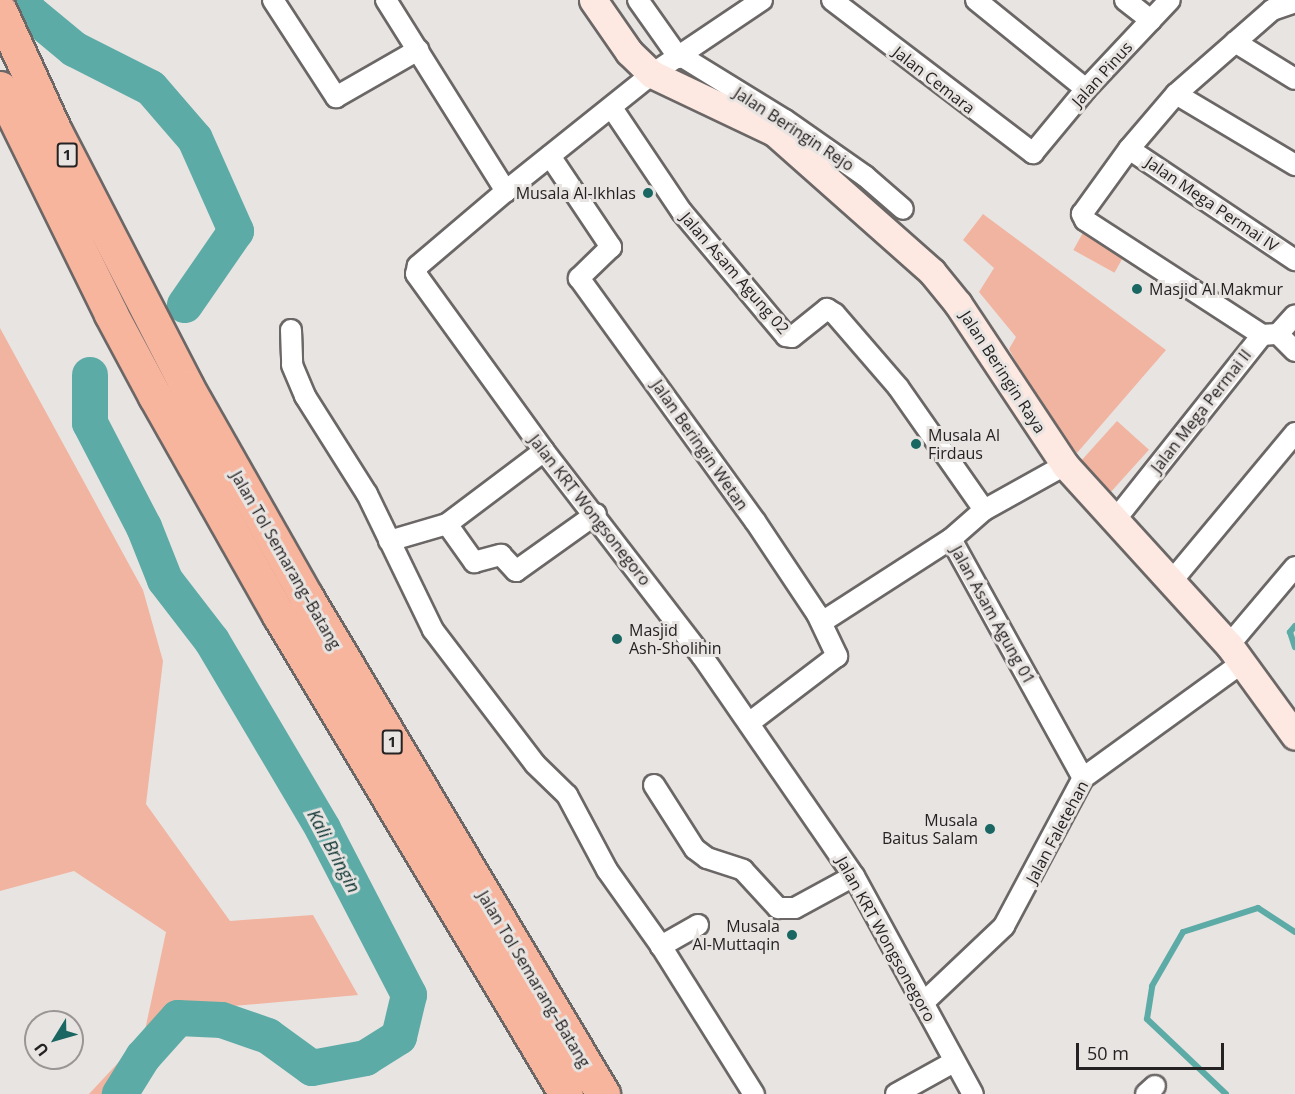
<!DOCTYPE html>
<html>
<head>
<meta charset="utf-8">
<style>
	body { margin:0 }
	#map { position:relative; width:1295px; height:1094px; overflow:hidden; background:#e8e4e2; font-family:"Open Sans",sans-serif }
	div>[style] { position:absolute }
	.green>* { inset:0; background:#f1b4a0; transform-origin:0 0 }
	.stream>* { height:6px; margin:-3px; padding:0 3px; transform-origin:3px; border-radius:3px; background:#5daba6 }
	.river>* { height:36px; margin:-18px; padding:0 18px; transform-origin:18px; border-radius:18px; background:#5daba6 }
	.roads { filter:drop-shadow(2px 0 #6b6766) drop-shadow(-2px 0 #6b6766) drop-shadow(0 2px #6b6766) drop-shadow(0 -2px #6b6766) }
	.street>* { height:20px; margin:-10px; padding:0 10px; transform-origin:10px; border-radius:10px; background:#fff }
	.secondary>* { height:27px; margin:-13.5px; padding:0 13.5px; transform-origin:13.5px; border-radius:13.5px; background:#fde9e2 }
	.highway>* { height:33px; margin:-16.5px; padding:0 16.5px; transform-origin:16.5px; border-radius:16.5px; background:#f8b59e }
	.dots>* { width:16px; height:16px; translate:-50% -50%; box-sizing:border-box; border:3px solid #e8e4e2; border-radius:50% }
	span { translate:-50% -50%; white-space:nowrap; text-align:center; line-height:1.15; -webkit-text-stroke:6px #e8e4e2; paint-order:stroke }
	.shield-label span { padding:2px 4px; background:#e8e4e2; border:2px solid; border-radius:4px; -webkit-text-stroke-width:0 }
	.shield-label { font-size:15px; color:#242222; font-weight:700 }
	.street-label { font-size:16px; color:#242222 }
	.poi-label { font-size:16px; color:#242222 }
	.right { translate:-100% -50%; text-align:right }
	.left { translate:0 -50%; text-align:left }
	.water-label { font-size:18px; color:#08302e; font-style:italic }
	.north { position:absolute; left:24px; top:1010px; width:60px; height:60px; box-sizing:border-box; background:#e8e4e2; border:2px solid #9a9695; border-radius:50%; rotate:233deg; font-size:16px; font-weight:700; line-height:24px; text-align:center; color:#242222 }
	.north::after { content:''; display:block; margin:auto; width:21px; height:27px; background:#196662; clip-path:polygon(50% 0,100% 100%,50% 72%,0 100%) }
	.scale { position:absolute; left:1076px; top:1043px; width:148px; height:27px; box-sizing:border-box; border:3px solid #242222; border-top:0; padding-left:8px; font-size:18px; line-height:21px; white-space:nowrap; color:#242222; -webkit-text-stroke:4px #e8e4e2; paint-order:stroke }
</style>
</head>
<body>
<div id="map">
	<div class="green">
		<div style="clip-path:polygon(983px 214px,1166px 350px,1077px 453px,1039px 404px,1009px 349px,1016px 337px,979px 292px,994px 268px,963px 240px)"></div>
		<div style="left:1085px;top:229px;width:47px;height:24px;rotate:29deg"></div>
		<div style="clip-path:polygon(0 328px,143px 590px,163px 661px,146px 804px,230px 921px,313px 915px,358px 995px,222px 1007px,162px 1052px,136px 1094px,89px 1094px,144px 1035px,166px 932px,74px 871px,0 891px)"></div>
		<div style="left:1117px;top:421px;width:43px;height:60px;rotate:42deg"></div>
	</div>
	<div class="stream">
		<div style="left:1295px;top:626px;width:8px;rotate:130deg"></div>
		<div style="left:1290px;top:632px;width:16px;rotate:72deg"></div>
		<div style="left:1226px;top:1094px;width:109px;rotate:-136.5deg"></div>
		<div style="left:1147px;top:1019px;width:33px;rotate:-81deg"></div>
		<div style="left:1152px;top:986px;width:62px;rotate:-60.1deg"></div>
		<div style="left:1183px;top:932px;width:79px;rotate:-17.7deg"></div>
		<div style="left:1258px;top:908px;width:44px;rotate:33deg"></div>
	</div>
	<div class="river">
		<div style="left:25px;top:0;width:10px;rotate:79deg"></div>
		<div style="left:27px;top:10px;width:61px;rotate:39.7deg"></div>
		<div style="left:74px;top:49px;width:86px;rotate:26.9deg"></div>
		<div style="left:151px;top:88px;width:67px;rotate:49.2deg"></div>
		<div style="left:195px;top:139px;width:101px;rotate:66deg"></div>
		<div style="left:236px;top:231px;width:90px;rotate:124.6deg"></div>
		<div style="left:90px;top:375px;width:48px;rotate:90deg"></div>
		<div style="left:90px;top:423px;width:117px;rotate:62.6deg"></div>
		<div style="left:144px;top:527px;width:57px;rotate:68.4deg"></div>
		<div style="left:165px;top:580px;width:77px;rotate:52.4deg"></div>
		<div style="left:212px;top:641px;width:218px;rotate:59.4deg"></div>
		<div style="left:323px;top:829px;width:187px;rotate:62.6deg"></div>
		<div style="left:409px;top:995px;width:43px;rotate:103.4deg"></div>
		<div style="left:399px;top:1037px;width:39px;rotate:148deg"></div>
		<div style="left:366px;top:1058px;width:55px;rotate:169.5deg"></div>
		<div style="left:312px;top:1068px;width:54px;rotate:-144deg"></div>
		<div style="left:268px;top:1036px;width:49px;rotate:-160.8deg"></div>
		<div style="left:222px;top:1020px;width:44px;rotate:-177.4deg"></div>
		<div style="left:178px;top:1018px;width:52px;rotate:131.9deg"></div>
		<div style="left:143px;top:1057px;width:44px;rotate:121.9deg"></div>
	</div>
	<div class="roads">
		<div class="street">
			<div style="left:273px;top:0;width:116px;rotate:57deg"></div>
			<div style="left:336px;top:97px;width:95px;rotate:-29.8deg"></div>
			<div style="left:386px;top:0;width:226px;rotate:57.9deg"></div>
			<div style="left:638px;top:0;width:71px;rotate:54.7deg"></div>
			<div style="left:762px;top:0;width:133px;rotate:146.1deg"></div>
			<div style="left:652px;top:74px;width:187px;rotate:141.3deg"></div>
			<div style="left:506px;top:191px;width:116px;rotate:139.6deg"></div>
			<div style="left:418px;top:266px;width:8px;rotate:104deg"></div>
			<div style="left:416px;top:274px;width:218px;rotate:54.1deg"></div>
			<div style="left:544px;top:451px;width:259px;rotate:52.4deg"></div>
			<div style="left:702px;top:656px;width:267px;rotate:55.4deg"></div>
			<div style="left:854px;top:876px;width:248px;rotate:61.4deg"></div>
			<div style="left:832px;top:0;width:253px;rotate:37.3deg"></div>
			<div style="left:1033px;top:153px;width:83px;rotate:-50.4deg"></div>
			<div style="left:1086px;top:89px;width:122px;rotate:-46.7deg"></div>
			<div style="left:976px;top:0;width:141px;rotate:39deg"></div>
			<div style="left:1125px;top:0;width:33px;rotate:38deg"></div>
			<div style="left:1235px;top:42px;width:70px;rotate:31.7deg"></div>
			<div style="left:681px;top:56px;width:122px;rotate:31.6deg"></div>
			<div style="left:785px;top:120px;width:98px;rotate:35deg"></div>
			<div style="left:865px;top:176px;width:50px;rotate:41deg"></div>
			<div style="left:1176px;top:94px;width:139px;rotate:30.8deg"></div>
			<div style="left:612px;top:108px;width:125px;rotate:56.1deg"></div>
			<div style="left:682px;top:212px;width:162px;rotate:50deg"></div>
			<div style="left:786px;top:336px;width:6px;rotate:9deg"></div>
			<div style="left:792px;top:337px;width:45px;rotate:-38.7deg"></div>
			<div style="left:827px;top:309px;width:9px;rotate:32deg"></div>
			<div style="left:835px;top:314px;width:96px;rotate:49.2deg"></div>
			<div style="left:898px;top:387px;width:150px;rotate:55deg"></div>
			<div style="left:1129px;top:149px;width:200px;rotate:33.8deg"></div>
			<div style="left:550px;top:156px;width:110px;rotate:56.2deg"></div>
			<div style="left:611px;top:247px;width:45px;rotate:135.9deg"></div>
			<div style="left:579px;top:278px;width:300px;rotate:54.1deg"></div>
			<div style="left:755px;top:521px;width:112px;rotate:56.3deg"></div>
			<div style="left:817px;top:614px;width:47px;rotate:64.5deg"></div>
			<div style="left:837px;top:656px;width:111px;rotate:142.7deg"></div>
			<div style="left:291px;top:330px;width:35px;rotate:88deg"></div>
			<div style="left:292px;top:365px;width:34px;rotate:67deg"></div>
			<div style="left:305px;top:396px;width:116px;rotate:57.7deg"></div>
			<div style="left:367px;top:494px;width:151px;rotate:64.1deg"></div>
			<div style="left:433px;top:630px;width:168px;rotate:52.7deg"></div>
			<div style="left:535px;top:764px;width:45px;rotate:44.1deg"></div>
			<div style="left:567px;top:795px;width:85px;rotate:61.9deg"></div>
			<div style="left:607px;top:870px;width:93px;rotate:54.6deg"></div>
			<div style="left:1278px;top:334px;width:24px;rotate:45deg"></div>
			<div style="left:1262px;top:335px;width:211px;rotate:-147deg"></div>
			<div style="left:1085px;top:220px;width:7px;rotate:-117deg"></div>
			<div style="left:1082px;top:214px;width:80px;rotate:-54.1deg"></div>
			<div style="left:1129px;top:149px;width:72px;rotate:-49.5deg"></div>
			<div style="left:1176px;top:94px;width:128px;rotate:-41.2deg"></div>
			<div style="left:1272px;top:10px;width:24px;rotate:-19deg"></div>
			<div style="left:544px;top:451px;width:121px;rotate:143deg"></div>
			<div style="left:447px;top:524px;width:47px;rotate:54.6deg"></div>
			<div style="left:474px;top:562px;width:28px;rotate:-15deg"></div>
			<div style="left:501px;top:555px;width:22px;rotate:47deg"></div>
			<div style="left:516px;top:571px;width:98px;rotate:-35.5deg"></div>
			<div style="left:1065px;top:465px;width:93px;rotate:150.9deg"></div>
			<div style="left:984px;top:510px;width:44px;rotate:138.7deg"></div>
			<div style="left:951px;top:539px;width:273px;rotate:61.1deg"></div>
			<div style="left:1115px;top:520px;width:236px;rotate:-51.5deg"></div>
			<div style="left:1262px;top:335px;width:16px;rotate:-4deg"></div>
			<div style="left:1278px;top:334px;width:25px;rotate:-48deg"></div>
			<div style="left:389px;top:541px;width:60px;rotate:-16.3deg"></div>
			<div style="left:1171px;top:582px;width:194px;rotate:-50.2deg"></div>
			<div style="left:822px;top:622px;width:153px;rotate:-32.8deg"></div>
			<div style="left:1229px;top:645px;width:102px;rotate:-49.8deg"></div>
			<div style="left:654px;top:785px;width:76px;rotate:57.4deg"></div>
			<div style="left:695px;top:849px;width:15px;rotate:37deg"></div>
			<div style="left:707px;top:858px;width:38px;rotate:18deg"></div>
			<div style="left:743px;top:870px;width:52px;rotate:47.4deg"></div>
			<div style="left:778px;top:908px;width:17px"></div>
			<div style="left:795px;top:908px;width:67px;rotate:-28.5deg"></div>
			<div style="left:698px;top:925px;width:43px;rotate:150.4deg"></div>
			<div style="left:661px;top:946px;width:175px;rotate:57.9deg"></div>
			<div style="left:923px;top:1003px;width:112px;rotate:-43.5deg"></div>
			<div style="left:1004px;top:926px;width:168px;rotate:-61.9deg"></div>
			<div style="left:1083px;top:778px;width:196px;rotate:-35.9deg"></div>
			<div style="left:896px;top:1094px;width:66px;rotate:-28.9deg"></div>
			<div style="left:1146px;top:1094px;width:12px;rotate:-42deg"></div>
		</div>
		<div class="secondary">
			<div style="left:593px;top:0;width:63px;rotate:55.3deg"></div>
			<div style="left:629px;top:52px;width:32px;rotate:44deg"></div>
			<div style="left:652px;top:74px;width:135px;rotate:25.4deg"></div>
			<div style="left:774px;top:132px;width:211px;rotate:41.5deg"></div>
			<div style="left:932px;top:272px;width:41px;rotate:50.9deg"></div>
			<div style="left:958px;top:304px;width:193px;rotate:56.4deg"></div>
			<div style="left:1065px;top:465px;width:244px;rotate:47.7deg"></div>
			<div style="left:1229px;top:645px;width:112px;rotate:54deg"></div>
		</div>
		<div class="highway">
			<div style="left:0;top:11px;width:132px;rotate:65.4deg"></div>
			<div style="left:55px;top:131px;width:288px;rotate:62.7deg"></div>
			<div style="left:187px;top:387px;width:243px;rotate:60.4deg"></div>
			<div style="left:307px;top:598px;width:578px;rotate:59.17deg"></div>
			<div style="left:0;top:88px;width:252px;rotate:63.8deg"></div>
			<div style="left:111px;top:314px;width:93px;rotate:61.8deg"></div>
			<div style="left:155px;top:396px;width:252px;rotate:60.5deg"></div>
			<div style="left:279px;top:615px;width:558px;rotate:59.07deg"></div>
		</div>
	</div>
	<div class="dots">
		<div style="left:648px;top:193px;background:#196662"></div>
		<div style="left:1137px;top:289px;background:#196662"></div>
		<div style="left:916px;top:444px;background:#196662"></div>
		<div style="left:617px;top:639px;background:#196662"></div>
		<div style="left:990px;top:829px;background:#196662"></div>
		<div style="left:792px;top:935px;background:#196662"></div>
	</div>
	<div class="shield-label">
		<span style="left:67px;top:155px">1</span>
		<span style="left:392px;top:742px">1</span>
	</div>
	<div class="street-label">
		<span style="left:1102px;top:74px;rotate:-48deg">Jalan Pinus</span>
		<span style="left:934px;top:80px;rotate:38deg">Jalan Cemara</span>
		<span style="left:794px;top:129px;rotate:33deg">Jalan Beringin Rejo</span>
		<span style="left:1212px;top:204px;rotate:34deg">Jalan Mega Permai IV</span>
		<span style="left:735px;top:273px;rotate:49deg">Jalan Asam Agung 02</span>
		<span style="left:1003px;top:372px;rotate:57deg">Jalan Beringin Raya</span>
		<span style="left:1201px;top:411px;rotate:-52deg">Jalan Mega Permai II</span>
		<span style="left:700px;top:445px;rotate:55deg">Jalan Beringin Wetan</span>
		<span style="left:590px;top:510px;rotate:52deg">Jalan KRT Wongsonegoro</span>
		<span style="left:286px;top:560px;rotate:60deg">Jalan Tol Semarang–Batang</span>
		<span style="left:993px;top:615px;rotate:61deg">Jalan Asam Agung 01</span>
		<span style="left:1057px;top:832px;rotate:-62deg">Jalan Faletehan</span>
		<span style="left:886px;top:939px;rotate:61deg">Jalan KRT Wongsonegoro</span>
		<span style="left:534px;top:979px;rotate:59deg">Jalan Tol Semarang–Batang</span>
	</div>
	<div class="poi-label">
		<span class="right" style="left:636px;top:193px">Musala Al-Ikhlas</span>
		<span class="left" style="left:1149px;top:289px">Masjid Al Makmur</span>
		<span class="left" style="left:928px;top:444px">Musala Al<br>Firdaus</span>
		<span class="left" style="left:629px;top:639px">Masjid<br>Ash-Sholihin</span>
		<span class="right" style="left:978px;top:829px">Musala<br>Baitus Salam</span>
		<span class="right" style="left:780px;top:935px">Musala<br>Al-Muttaqin</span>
	</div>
	<div class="water-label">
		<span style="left:334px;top:851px;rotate:62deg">Kali Bringin</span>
	</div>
	<div class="north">U</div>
	<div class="scale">50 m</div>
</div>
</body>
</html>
